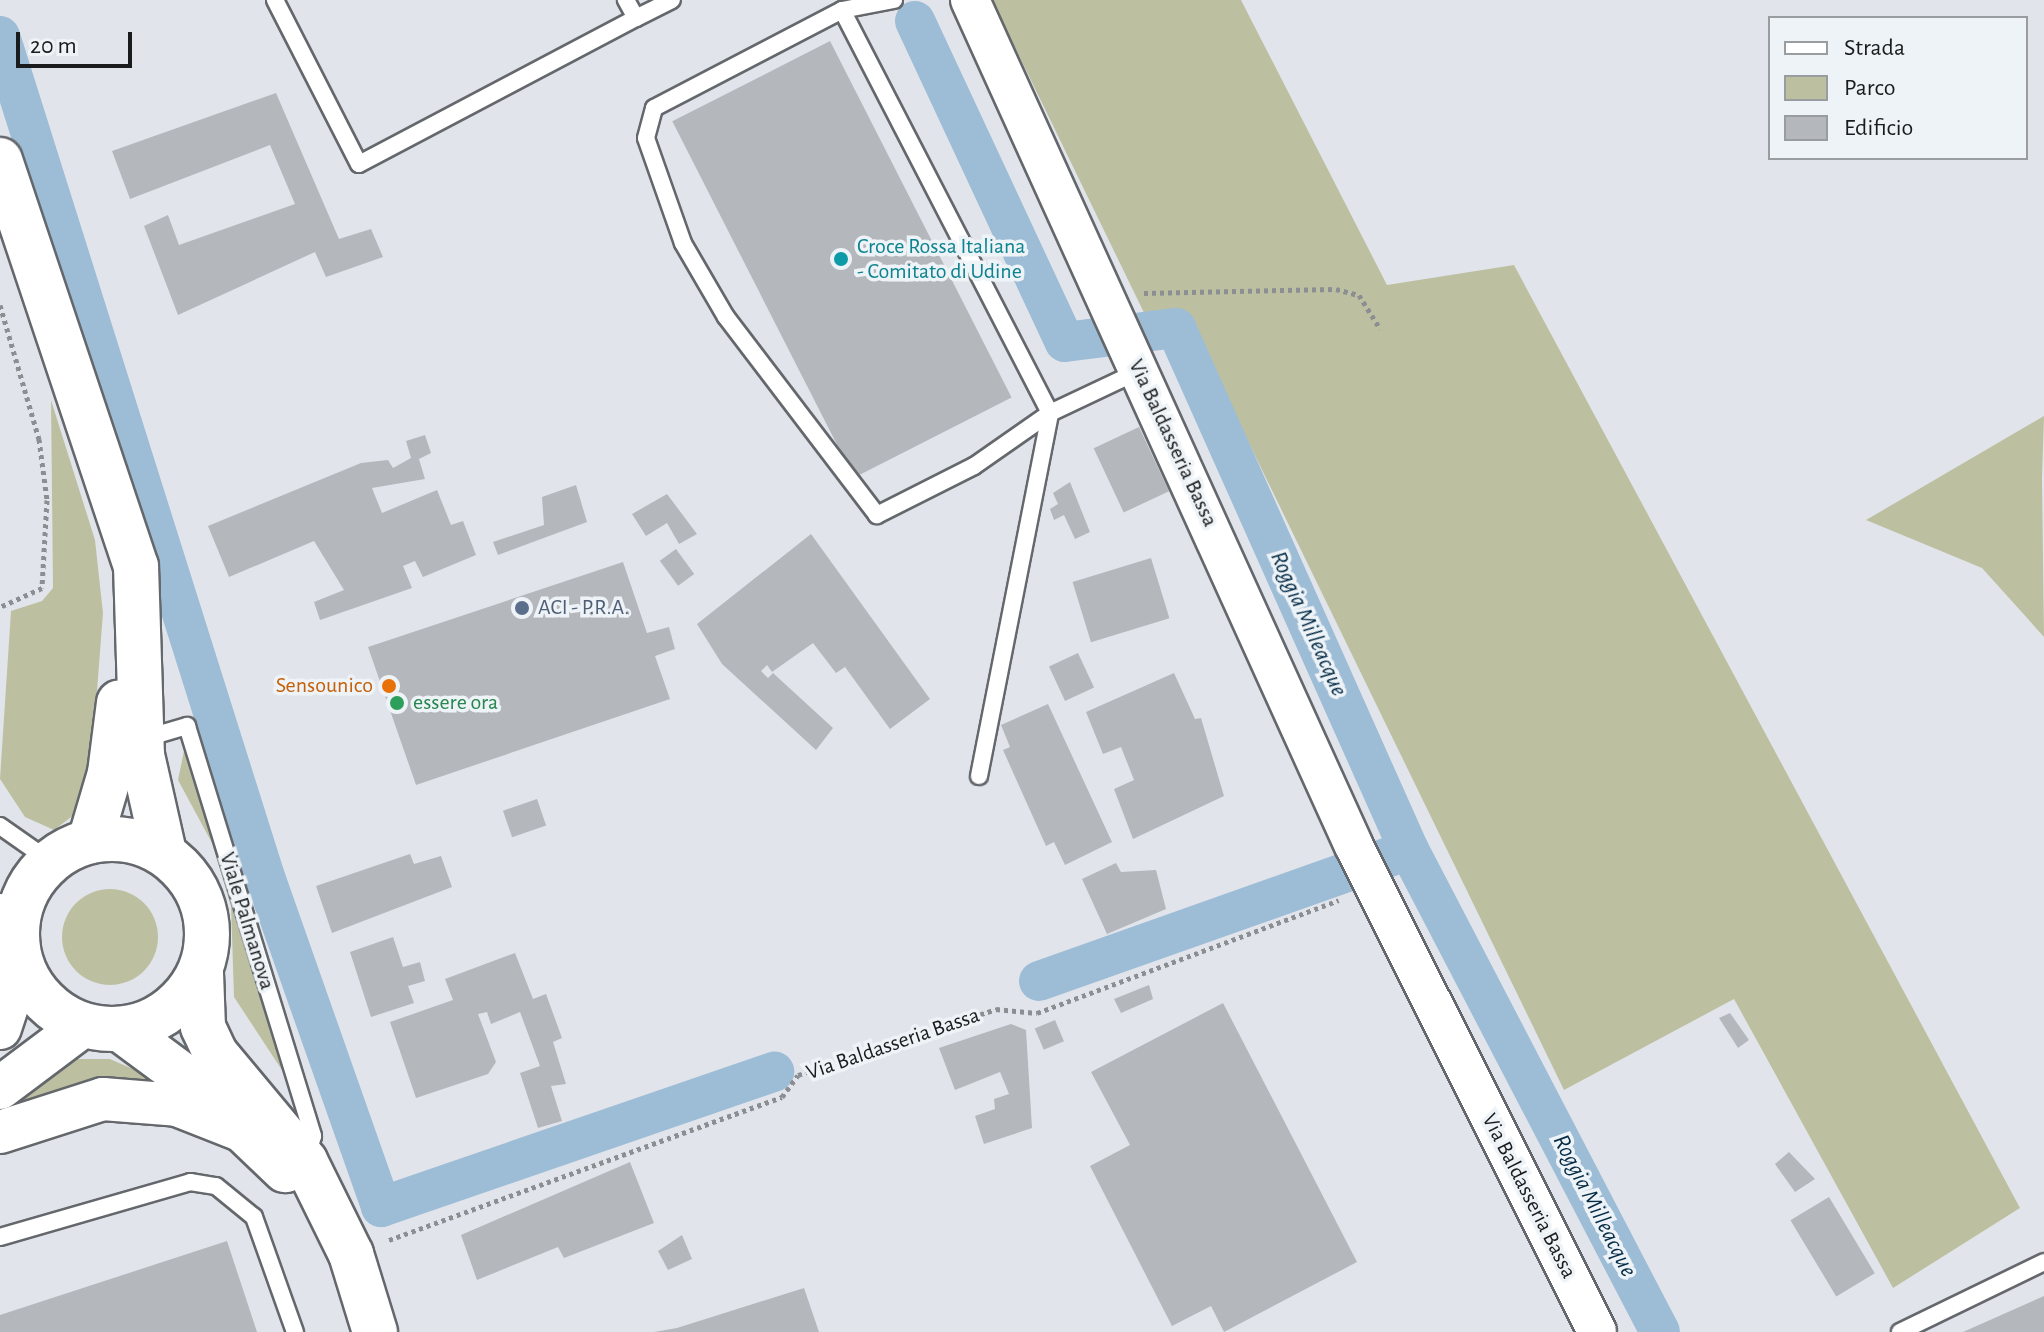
<!DOCTYPE html>
<html>
<head>
<meta charset="utf-8">
<style>
	body { margin:0 }
	#map { position:relative; width:2044px; height:1332px; overflow:hidden; background:#e1e5eb; font-family:"Alegreya Sans",sans-serif }
	div>[style] { position:absolute }
	.green>* { inset:0; background:#bdc0a0 }
	.round { border-radius:50% }
	.canal>* { height:40px; margin:-20px; padding:0 20px; transform-origin:20px; border-radius:20px; background:#9dbcd5 }
	.building>* { inset:0; background:#b4b8bd; transform-origin:0 0 }
	.path>* { height:5px; margin-top:-2.5px; transform-origin:0; background:repeating-linear-gradient(90deg,#8b8f92 0 4px,transparent 0 8px) }
	.roads { filter:drop-shadow(2px 0 #64686c) drop-shadow(-2px 0 #64686c) drop-shadow(0 2px #64686c) drop-shadow(0 -2px #64686c) }
	.service>* { height:16px; margin:-8px; padding:0 8px; transform-origin:8px; border-radius:8px; background:#fff }
	.tertiary>* { height:38px; margin:-19px; padding:0 19px; transform-origin:19px; border-radius:19px; background:#fff }
	.secondary>* { height:42px; margin:-21px; padding:0 21px; transform-origin:21px; border-radius:21px; background:#fff }
	.primary>* { height:44px; margin:-22px; padding:0 22px; transform-origin:22px; border-radius:22px; background:#fff }
	.primary>.ring { margin:-22px; padding:0; box-sizing:content-box; background:none; border:44px solid #fff; border-radius:50% }
	.dots>* { width:22px; height:22px; translate:-50% -50%; box-sizing:border-box; border:4px solid #eef3f8; border-radius:50% }
	span { translate:-50% -50%; white-space:nowrap; text-align:center; line-height:1.15; -webkit-text-stroke:7px #eef3f8; paint-order:stroke }
	.culture-label { font-size:22px; color:#0d838f }
	.left { translate:0 -50%; text-align:left }
	.street-label { font-size:22px; color:#191b1c }
	.service-label { font-size:22px; color:#4e5e75 }
	.food-label { font-size:22px; color:#c56008 }
	.right { translate:-100% -50%; text-align:right }
	.leisure-label { font-size:22px; color:#27864d }
	.water-label { font-size:24px; color:#052c46; font-style:italic }
	.legend { position:absolute; left:1768px; top:16px; width:260px; height:144px; box-sizing:border-box; background:#eef3f8; border:2px solid #999da0; margin:0; padding:10px 14px; list-style:none; font-size:24px; color:#191b1c }
	.legend li { display:flex; align-items:center; gap:16px; height:40px }
	.legend b { width:40px; border:2px solid #999da0 }
	.scale { position:absolute; left:16px; top:32px; width:116px; height:36px; box-sizing:border-box; border:4px solid #191b1c; border-top:0; padding-left:10px; font-size:24px; line-height:28px; white-space:nowrap; color:#191b1c; -webkit-text-stroke:6px #eef3f8; paint-order:stroke }
</style>
</head>
<body>
<div id="map">
	<div class="green">
		<div style="clip-path:polygon(992px 0,1241px 0,1387px 285px,1514px 265px,2020px 1208px,1893px 1288px,1734px 999px,1564px 1090px,1188px 318px,1149px 323px)"></div>
		<div style="clip-path:polygon(51px 400px,95px 540px,103px 613px,90px 782px,79px 811px,54px 830px,25px 817px,0 779px,11px 611px,42px 601px,53px 588px)"></div>
		<div style="clip-path:polygon(2044px 416px,2042px 479px,2044px 637px,1982px 568px,1866px 520px)"></div>
		<div style="clip-path:polygon(185px 746px,295px 1090px,234px 997px,231px 906px,212px 843px,178px 780px)"></div>
		<div class="round" style="left:62px;top:889px;width:96px;height:96px"></div>
		<div style="clip-path:polygon(68px 1059px,110px 1059px,165px 1083px,93px 1079px,3px 1108px)"></div>
	</div>
	<div class="canal">
		<div style="left:915px;top:21px;width:354px;rotate:65deg"></div>
		<div style="left:1065px;top:342px;width:112px;rotate:-7.2deg"></div>
		<div style="left:1176px;top:328px;width:572px;rotate:65.95deg"></div>
		<div style="left:1409px;top:850px;width:543px;rotate:62.49deg"></div>
		<div style="left:0;top:36px;width:882px;rotate:72.51deg"></div>
		<div style="left:265px;top:877px;width:350px;rotate:70.6deg"></div>
		<div style="left:381px;top:1207px;width:416px;rotate:-19deg"></div>
		<div style="left:1039px;top:981px;width:380px;rotate:-19.5deg"></div>
	</div>
	<div class="building">
		<div style="left:830px;top:41px;width:400px;height:177px;rotate:63deg"></div>
		<div style="clip-path:polygon(276px 93px,339px 239px,371px 229px,383px 257px,326px 277px,315px 252px,178px 315px,144px 226px,168px 215px,179px 245px,295px 204px,270px 145px,130px 199px,112px 151px)"></div>
		<div style="left:1139px;top:427px;width:71px;height:50px;rotate:65deg"></div>
		<div style="clip-path:polygon(425px 435px,431px 453px,419px 459px,425px 479px,372px 488px,382px 513px,437px 490px,451px 525px,463px 521px,476px 555px,423px 577px,415px 561px,403px 566px,412px 588px,320px 620px,314px 602px,344px 590px,314px 541px,229px 577px,208px 526px,361px 463px,388px 460px,393px 468px,411px 458px,406px 441px)"></div>
		<div style="clip-path:polygon(1070px 482px,1090px 532px,1075px 539px,1064px 515px,1054px 520px,1050px 509px,1058px 504px,1053px 493px)"></div>
		<div style="clip-path:polygon(576px 485px,587px 522px,498px 555px,493px 542px,544px 525px,542px 497px)"></div>
		<div style="clip-path:polygon(667px 494px,697px 534px,679px 544px,667px 523px,646px 536px,632px 514px)"></div>
		<div style="clip-path:polygon(811px 534px,930px 699px,890px 729px,845px 667px,836px 673px,813px 643px,772px 672px,767px 665px,761px 671px,768px 678px,773px 673px,833px 728px,816px 750px,722px 664px,697px 624px)"></div>
		<div style="left:676px;top:549px;width:31px;height:20px;rotate:54deg"></div>
		<div style="left:1151px;top:558px;width:63px;height:82px;rotate:73deg"></div>
		<div style="clip-path:polygon(623px 562px,647px 633px,669px 627px,675px 649px,655px 656px,670px 699px,416px 785px,368px 647px)"></div>
		<div style="left:1078px;top:653px;width:38px;height:32px;rotate:65deg"></div>
		<div style="clip-path:polygon(1174px 673px,1195px 719px,1201px 718px,1224px 796px,1133px 839px,1114px 789px,1134px 780px,1121px 747px,1103px 754px,1086px 712px)"></div>
		<div style="clip-path:polygon(1048px 704px,1112px 842px,1065px 865px,1054px 842px,1046px 846px,1003px 750px,1010px 747px,1001px 725px)"></div>
		<div style="left:537px;top:799px;width:28px;height:36px;rotate:71deg"></div>
		<div style="clip-path:polygon(410px 854px,414px 864px,441px 856px,452px 887px,332px 933px,316px 886px)"></div>
		<div style="clip-path:polygon(1116px 863px,1121px 872px,1156px 870px,1166px 909px,1107px 934px,1082px 879px)"></div>
		<div style="clip-path:polygon(393px 937px,403px 967px,420px 962px,425px 981px,408px 986px,414px 1003px,371px 1017px,350px 952px)"></div>
		<div style="clip-path:polygon(515px 953px,533px 999px,546px 994px,562px 1038px,553px 1042px,566px 1084px,551px 1086px,562px 1121px,538px 1128px,520px 1073px,540px 1066px,520px 1012px,491px 1024px,487px 1012px,478px 1014px,496px 1062px,488px 1074px,416px 1098px,390px 1022px,453px 1000px,445px 979px)"></div>
		<div style="clip-path:polygon(1149px 985px,1153px 999px,1121px 1013px,1114px 999px)"></div>
		<div style="clip-path:polygon(1223px 1003px,1357px 1262px,1224px 1332px,1211px 1306px,1172px 1326px,1090px 1166px,1130px 1145px,1091px 1072px)"></div>
		<div style="clip-path:polygon(1730px 1013px,1749px 1040px,1738px 1048px,1719px 1018px)"></div>
		<div style="left:1055px;top:1020px;width:23px;height:22px;rotate:67deg"></div>
		<div style="clip-path:polygon(1011px 1024px,1026px 1030px,1032px 1128px,984px 1144px,975px 1116px,995px 1109px,994px 1099px,1009px 1094px,1000px 1072px,955px 1090px,939px 1048px)"></div>
		<div style="clip-path:polygon(1789px 1152px,1815px 1179px,1795px 1192px,1775px 1164px)"></div>
		<div style="clip-path:polygon(630px 1162px,654px 1223px,564px 1258px,558px 1247px,477px 1280px,461px 1235px)"></div>
		<div style="left:1829px;top:1197px;width:89px;height:45px;rotate:59deg"></div>
		<div style="clip-path:polygon(682px 1235px,692px 1259px,668px 1270px,658px 1251px)"></div>
		<div style="clip-path:polygon(227px 1241px,257px 1332px,0 1332px,0 1315px)"></div>
		<div style="clip-path:polygon(804px 1288px,819px 1332px,654px 1332px,677px 1328px)"></div>
		<div style="clip-path:polygon(2044px 1296px,2044px 1332px,1963px 1332px)"></div>
	</div>
	<div class="path">
		<div style="left:1144px;top:293px;width:192px;rotate:-1.2deg"></div>
		<div style="left:1336px;top:289px;width:24px;rotate:15deg"></div>
		<div style="left:1359px;top:295px;width:40px;rotate:58deg"></div>
		<div style="left:0;top:305px;width:140px;rotate:73.8deg"></div>
		<div style="left:39px;top:439px;width:62px;rotate:82.5deg"></div>
		<div style="left:47px;top:500px;width:88px;rotate:93.3deg"></div>
		<div style="left:42px;top:588px;width:46px;rotate:155.7deg"></div>
		<div style="left:389px;top:1240px;width:418px;rotate:-20deg"></div>
		<div style="left:782px;top:1097px;width:27px;rotate:-54deg"></div>
		<div style="left:798px;top:1075px;width:209px;rotate:-18.4deg"></div>
		<div style="left:996px;top:1009px;width:41px;rotate:5.6deg"></div>
		<div style="left:1037px;top:1013px;width:322px;rotate:-20.5deg"></div>
	</div>
	<div class="roads">
		<div class="service">
			<div style="left:275px;top:0;width:184px;rotate:62.9deg"></div>
			<div style="left:359px;top:164px;width:313px;rotate:-27.8deg"></div>
			<div style="left:636px;top:18px;width:21px;rotate:-119deg"></div>
			<div style="left:842px;top:10px;width:454px;rotate:62.7deg"></div>
			<div style="left:1050px;top:413px;width:93px;rotate:145.1deg"></div>
			<div style="left:974px;top:466px;width:109px;rotate:153.2deg"></div>
			<div style="left:877px;top:515px;width:249px;rotate:-127.3deg"></div>
			<div style="left:726px;top:317px;width:86px;rotate:-120.2deg"></div>
			<div style="left:683px;top:243px;width:111px;rotate:-109.4deg"></div>
			<div style="left:646px;top:138px;width:31px;rotate:-75deg"></div>
			<div style="left:654px;top:108px;width:212px;rotate:-27.5deg"></div>
			<div style="left:842px;top:10px;width:53px;rotate:-10.9deg"></div>
			<div style="left:636px;top:18px;width:40px;rotate:-26.6deg"></div>
			<div style="left:143px;top:739px;width:46px;rotate:-16.5deg"></div>
			<div style="left:187px;top:726px;width:429px;rotate:72.9deg"></div>
			<div style="left:313px;top:1136px;width:22px;rotate:106deg"></div>
			<div style="left:979px;top:776px;width:370px;rotate:-78.9deg"></div>
			<div style="left:1050px;top:413px;width:98px;rotate:-25.3deg"></div>
			<div style="left:0;top:826px;width:61px;rotate:35deg"></div>
			<div style="left:0;top:902px;width:22px;rotate:30deg"></div>
			<div style="left:0;top:1237px;width:198px;rotate:-16.1deg"></div>
			<div style="left:190px;top:1182px;width:26px;rotate:9deg"></div>
			<div style="left:216px;top:1186px;width:49px;rotate:39.2deg"></div>
			<div style="left:254px;top:1217px;width:122px;rotate:70.4deg"></div>
			<div style="left:1900px;top:1332px;width:160px;rotate:-25.9deg"></div>
		</div>
		<div class="tertiary">
			<div style="left:970px;top:0;width:929px;rotate:65.59deg"></div>
			<div style="left:1354px;top:846px;width:543px;rotate:63.43deg"></div>
		</div>
		<div class="secondary">
			<div style="left:0;top:1028px;width:67px;rotate:-71.8deg"></div>
			<div style="left:0;top:1088px;width:105px;rotate:-36.9deg"></div>
			<div style="left:0;top:1132px;width:108px;rotate:-17.8deg"></div>
			<div style="left:103px;top:1099px;width:74px;rotate:4.6deg"></div>
			<div style="left:177px;top:1105px;width:71px;rotate:21.5deg"></div>
		</div>
		<div class="primary">
			<div style="left:0;top:160px;width:428px;rotate:71.5deg"></div>
			<div style="left:136px;top:566px;width:189px;rotate:88.2deg"></div>
			<div style="left:142px;top:755px;width:100px;rotate:77.3deg"></div>
			<div class="ring" style="left:17px;top:839px;width:146px;height:146px"></div>
			<div style="left:90px;top:841px;width:71px;rotate:-73.6deg"></div>
			<div style="left:110px;top:773px;width:71px;rotate:-82.7deg"></div>
			<div style="left:201px;top:973px;width:54px;rotate:87.9deg"></div>
			<div style="left:203px;top:1027px;width:29px;rotate:65deg"></div>
			<div style="left:215px;top:1053px;width:141px;rotate:50.2deg"></div>
			<div style="left:305px;top:1161px;width:104px;rotate:63.7deg"></div>
			<div style="left:351px;top:1254px;width:82px;rotate:72.9deg"></div>
			<div style="left:120px;top:1029px;width:96px;rotate:36.5deg"></div>
			<div style="left:197px;top:1086px;width:122px;rotate:43.7deg"></div>
		</div>
	</div>
	<div class="dots">
		<div style="left:841px;top:259px;background:#0f9aa8"></div>
		<div style="left:522px;top:608px;background:#5c6f8a"></div>
		<div style="left:389px;top:686px;background:#e8710a"></div>
		<div style="left:397px;top:703px;background:#2e9e5b"></div>
	</div>
	<div class="culture-label">
		<span class="left" style="left:857px;top:259px">Croce Rossa Italiana<br>- Comitato di Udine</span>
	</div>
	<div class="street-label">
		<span style="left:1173px;top:443px;rotate:65deg">Via Baldasseria Bassa</span>
		<span style="left:247px;top:921px;rotate:73deg">Viale Palmanova</span>
		<span style="left:893px;top:1044px;rotate:-19deg">Via Baldasseria Bassa</span>
		<span style="left:1529px;top:1196px;rotate:63deg">Via Baldasseria Bassa</span>
	</div>
	<div class="service-label">
		<span class="left" style="left:538px;top:608px">ACI - P.R.A.</span>
	</div>
	<div class="food-label">
		<span class="right" style="left:373px;top:686px">Sensounico</span>
	</div>
	<div class="leisure-label">
		<span class="left" style="left:413px;top:703px">essere ora</span>
	</div>
	<div class="water-label">
		<span style="left:1308px;top:624px;rotate:66deg">Roggia Milleacque</span>
		<span style="left:1594px;top:1206px;rotate:63deg">Roggia Milleacque</span>
	</div>
	<ul class="legend">
	<li><b style="height:10px;background:#fff"></b>Strada</li>
	<li><b style="height:22px;background:#bdc0a0"></b>Parco</li>
	<li><b style="height:22px;background:#b4b8bd"></b>Edificio</li>
	</ul>
	<div class="scale">20 m</div>
</div>
</body>
</html>
